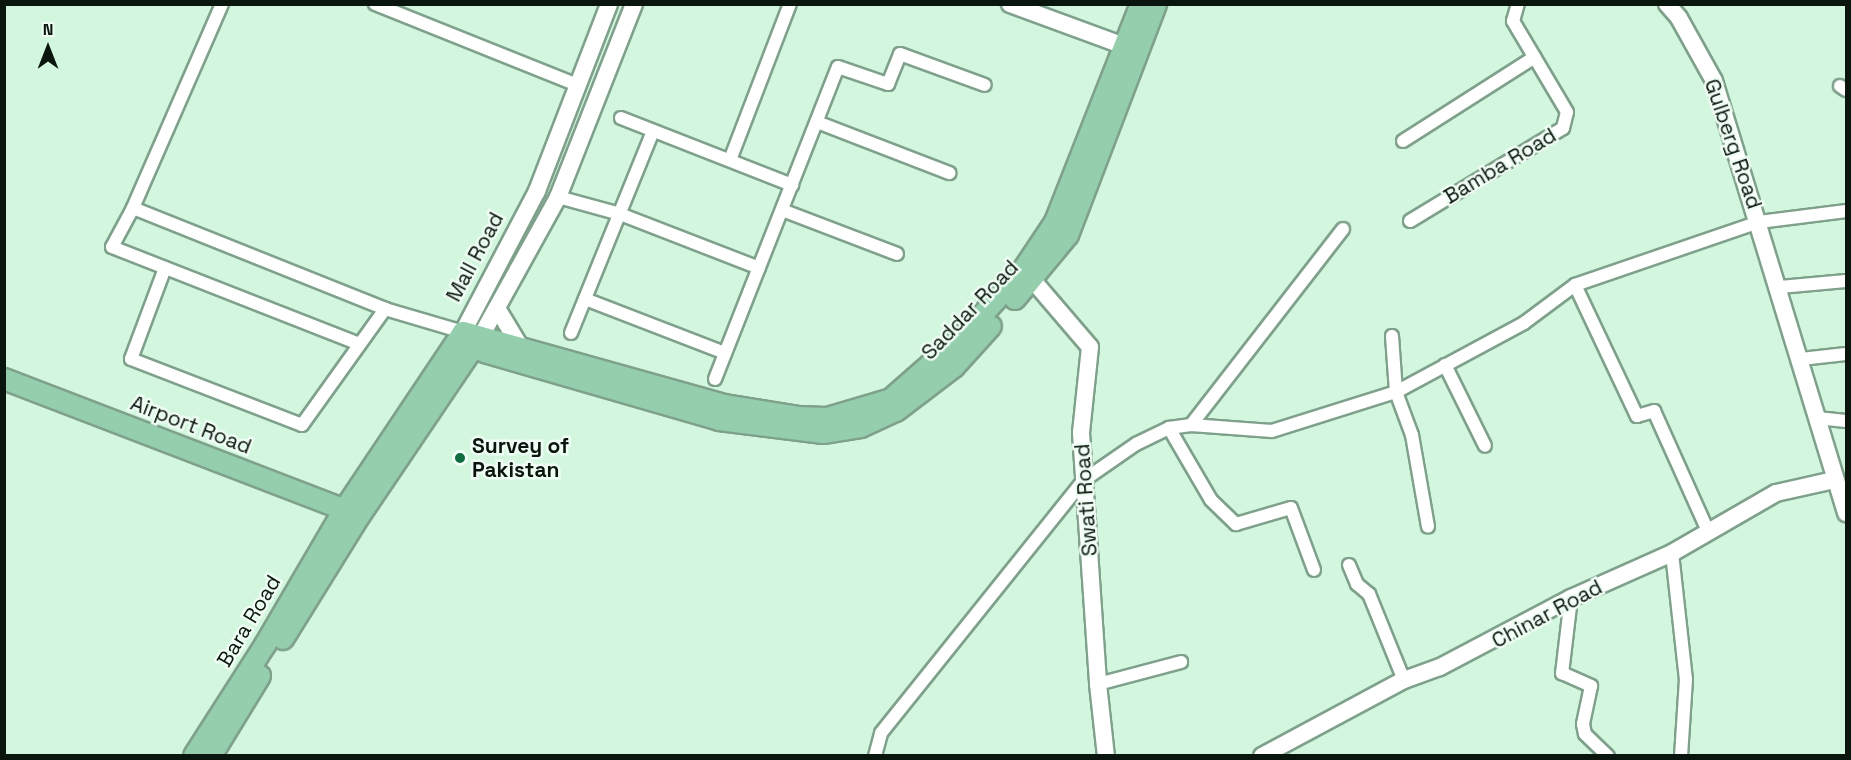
<!DOCTYPE html>
<html>
<head>
<meta charset="utf-8">
<style>
	body { margin:0 }
	#map { position:relative; width:1851px; height:760px; overflow:hidden; background:#d2f6de; font-family:"Space Grotesk",sans-serif }
	div>[style] { position:absolute }
	.roads { filter:drop-shadow(2px 0 #7fa18b) drop-shadow(-2px 0 #7fa18b) drop-shadow(0 2px #7fa18b) drop-shadow(0 -2px #7fa18b) }
	.street>* { height:12px; margin:-6px; padding:0 6px; transform-origin:6px; border-radius:6px; background:#fff }
	.secondary>* { height:16px; margin:-8px; padding:0 8px; transform-origin:8px; border-radius:8px; background:#fff }
	.primary>* { height:20px; margin:-10px; padding:0 10px; transform-origin:10px; border-radius:10px; background:#94cead }
	.dots>* { width:16px; height:16px; translate:-50% -50%; box-sizing:border-box; border:3px solid #effdf4; border-radius:50% }
	span { translate:-50% -50%; white-space:nowrap; text-align:center; line-height:1.15; -webkit-text-stroke:5px #effdf4; paint-order:stroke }
	.street-label { font-size:21px; color:#09150d }
	.poi-label { font-size:21px; color:#09150d; font-weight:700 }
	.left { translate:0 -50%; text-align:left }
	.frame { position:absolute; inset:0; border:6px solid #09150d; pointer-events:none }
	.north { position:absolute; left:18px; top:18px; width:60px; height:60px; -webkit-text-stroke:4px #effdf4; paint-order:stroke; rotate:0deg; font-size:16px; font-weight:700; line-height:24px; text-align:center; color:#09150d }
	.north::after { content:''; display:block; margin:auto; width:21px; height:27px; background:#09150d; clip-path:polygon(50% 0,100% 100%,50% 72%,0 100%) }
</style>
</head>
<body>
<div id="map">
	<div class="roads">
		<div class="street">
			<div style="left:222px;top:4px;width:223px;rotate:113.6deg"></div>
			<div style="left:133px;top:208px;width:271px;rotate:21.8deg"></div>
			<div style="left:385px;top:309px;width:81px;rotate:16.4deg"></div>
			<div style="left:375px;top:4px;width:219px;rotate:21.8deg"></div>
			<div style="left:1840px;top:86px;width:7px;rotate:34deg"></div>
			<div style="left:621px;top:118px;width:184px;rotate:21.4deg"></div>
			<div style="left:817px;top:122px;width:142px;rotate:21.1deg"></div>
			<div style="left:1403px;top:141px;width:156px;rotate:-32.5deg"></div>
			<div style="left:730px;top:160px;width:167px;rotate:-69deg"></div>
			<div style="left:558px;top:197px;width:64px;rotate:15.3deg"></div>
			<div style="left:620px;top:214px;width:149px;rotate:21.2deg"></div>
			<div style="left:133px;top:208px;width:44px;rotate:118.3deg"></div>
			<div style="left:112px;top:247px;width:266px;rotate:21.4deg"></div>
			<div style="left:782px;top:210px;width:123px;rotate:20.9deg"></div>
			<div style="left:1410px;top:221px;width:179px;rotate:-31.3deg"></div>
			<div style="left:1563px;top:128px;width:16px;rotate:-76deg"></div>
			<div style="left:1567px;top:112px;width:106px;rotate:-120.7deg"></div>
			<div style="left:1513px;top:21px;width:18px;rotate:-74deg"></div>
			<div style="left:165px;top:268px;width:97px;rotate:110.5deg"></div>
			<div style="left:131px;top:359px;width:183px;rotate:21.1deg"></div>
			<div style="left:302px;top:425px;width:143px;rotate:-54.4deg"></div>
			<div style="left:1575px;top:285px;width:145px;rotate:64.7deg"></div>
			<div style="left:1637px;top:416px;width:18px;rotate:-16deg"></div>
			<div style="left:1654px;top:411px;width:132px;rotate:65.8deg"></div>
			<div style="left:1780px;top:287px;width:66px;rotate:-5.2deg"></div>
			<div style="left:585px;top:299px;width:150px;rotate:21.1deg"></div>
			<div style="left:571px;top:333px;width:218px;rotate:-67.9deg"></div>
			<div style="left:1392px;top:336px;width:56px;rotate:85.9deg"></div>
			<div style="left:1396px;top:392px;width:46px;rotate:69.6deg"></div>
			<div style="left:1412px;top:435px;width:93px;rotate:80.1deg"></div>
			<div style="left:1801px;top:359px;width:45px;rotate:-6.3deg"></div>
			<div style="left:1445px;top:365px;width:90px;rotate:63.7deg"></div>
			<div style="left:715px;top:379px;width:335px;rotate:-68.5deg"></div>
			<div style="left:838px;top:67px;width:53px;rotate:18.8deg"></div>
			<div style="left:888px;top:84px;width:32px;rotate:-68deg"></div>
			<div style="left:900px;top:54px;width:90px;rotate:20deg"></div>
			<div style="left:1817px;top:418px;width:29px;rotate:6deg"></div>
			<div style="left:1191px;top:425px;width:248px;rotate:-52.2deg"></div>
			<div style="left:1169px;top:428px;width:83px;rotate:59.7deg"></div>
			<div style="left:1211px;top:500px;width:35px;rotate:44deg"></div>
			<div style="left:1236px;top:524px;width:57px;rotate:-16.2deg"></div>
			<div style="left:1291px;top:508px;width:66px;rotate:69.6deg"></div>
			<div style="left:1672px;top:553px;width:127px;rotate:83.7deg"></div>
			<div style="left:1686px;top:679px;width:77px;rotate:93.7deg"></div>
			<div style="left:1349px;top:565px;width:21px;rotate:67deg"></div>
			<div style="left:1357px;top:584px;width:16px;rotate:40deg"></div>
			<div style="left:1369px;top:594px;width:93px;rotate:67.9deg"></div>
			<div style="left:1571px;top:598px;width:76px;rotate:96.8deg"></div>
			<div style="left:1562px;top:673px;width:32px;rotate:24deg"></div>
			<div style="left:1591px;top:686px;width:39px;rotate:102deg"></div>
			<div style="left:1583px;top:724px;width:10px;rotate:79deg"></div>
			<div style="left:1585px;top:734px;width:32px;rotate:44deg"></div>
			<div style="left:1098px;top:684px;width:86px;rotate:-14.8deg"></div>
			<div style="left:875px;top:756px;width:24px;rotate:-75deg"></div>
			<div style="left:881px;top:733px;width:324px;rotate:-51.3deg"></div>
			<div style="left:1084px;top:480px;width:63px;rotate:-34.7deg"></div>
			<div style="left:1136px;top:444px;width:37px;rotate:-26deg"></div>
			<div style="left:1169px;top:428px;width:22px;rotate:-8deg"></div>
			<div style="left:1191px;top:425px;width:81px;rotate:4.2deg"></div>
			<div style="left:1272px;top:431px;width:130px;rotate:-17.5deg"></div>
			<div style="left:1396px;top:392px;width:145px;rotate:-28.3deg"></div>
			<div style="left:1524px;top:323px;width:64px;rotate:-36.7deg"></div>
			<div style="left:1575px;top:285px;width:194px;rotate:-18.9deg"></div>
			<div style="left:1759px;top:222px;width:88px;rotate:-7.2deg"></div>
		</div>
		<div class="secondary">
			<div style="left:1010px;top:4px;width:121px;rotate:20.2deg"></div>
			<div style="left:1667px;top:4px;width:18px;rotate:49deg"></div>
			<div style="left:1679px;top:18px;width:72px;rotate:60.9deg"></div>
			<div style="left:1714px;top:81px;width:452px;rotate:73deg"></div>
			<div style="left:1024px;top:270px;width:101px;rotate:49.4deg"></div>
			<div style="left:1090px;top:347px;width:86px;rotate:96deg"></div>
			<div style="left:1081px;top:433px;width:252px;rotate:86.1deg"></div>
			<div style="left:1098px;top:684px;width:72px;rotate:83.7deg"></div>
			<div style="left:497px;top:308px;width:47px;rotate:59deg"></div>
			<div style="left:463px;top:332px;width:159px;rotate:-62.3deg"></div>
			<div style="left:537px;top:191px;width:200px;rotate:-68.9deg"></div>
			<div style="left:480px;top:338px;width:161px;rotate:-61deg"></div>
			<div style="left:558px;top:197px;width:207px;rotate:-68.5deg"></div>
			<div style="left:1262px;top:756px;width:161px;rotate:-28.2deg"></div>
			<div style="left:1404px;top:680px;width:38px;rotate:-20deg"></div>
			<div style="left:1440px;top:667px;width:148px;rotate:-27.8deg"></div>
			<div style="left:1571px;top:598px;width:111px;rotate:-24deg"></div>
			<div style="left:1672px;top:553px;width:120px;rotate:-30deg"></div>
			<div style="left:1776px;top:493px;width:59px;rotate:-12.6deg"></div>
		</div>
		<div class="primary">
			<div style="left:1015px;top:299px;width:83px;rotate:-50.4deg"></div>
			<div style="left:1068px;top:235px;width:247px;rotate:-69.1deg"></div>
			<div style="left:484px;top:352px;width:245px;rotate:16.1deg"></div>
			<div style="left:719px;top:420px;width:105px;rotate:7.1deg"></div>
			<div style="left:823px;top:433px;width:38px;rotate:-9deg"></div>
			<div style="left:861px;top:427px;width:38px;rotate:-25deg"></div>
			<div style="left:896px;top:411px;width:73px;rotate:-37.2deg"></div>
			<div style="left:954px;top:367px;width:55px;rotate:-47.9deg"></div>
			<div style="left:4px;top:379px;width:376px;rotate:21deg"></div>
			<div style="left:283px;top:639px;width:146px;rotate:-58.2deg"></div>
			<div style="left:360px;top:515px;width:214px;rotate:-55.9deg"></div>
			<div style="left:194px;top:756px;width:132px;rotate:-57.4deg"></div>
			<div style="left:265px;top:645px;width:156px;rotate:-59.7deg"></div>
			<div style="left:344px;top:510px;width:214px;rotate:-56.2deg"></div>
			<div style="left:463px;top:332px;width:272px;rotate:15.6deg"></div>
			<div style="left:725px;top:405px;width:74px;rotate:9.3deg"></div>
			<div style="left:798px;top:417px;width:29px;rotate:2deg"></div>
			<div style="left:827px;top:418px;width:67px;rotate:-16.5deg"></div>
			<div style="left:891px;top:399px;width:100px;rotate:-41.3deg"></div>
			<div style="left:966px;top:333px;width:85px;rotate:-47.9deg"></div>
			<div style="left:1023px;top:270px;width:58px;rotate:-56.3deg"></div>
			<div style="left:1055px;top:222px;width:234px;rotate:-68.5deg"></div>
			<div style="left:211px;top:756px;width:94px;rotate:-58.5deg"></div>
		</div>
	</div>
	<div class="dots">
		<div style="left:460px;top:458px;background:#0e6c40"></div>
	</div>
	<div class="street-label">
		<span style="left:1733px;top:144px;rotate:71deg">Gulberg Road</span>
		<span style="left:1500px;top:166px;rotate:-31deg">Bamba Road</span>
		<span style="left:475px;top:257px;rotate:-62deg">Mall Road</span>
		<span style="left:970px;top:310px;rotate:-46deg">Saddar Road</span>
		<span style="left:191px;top:425px;rotate:21deg">Airport Road</span>
		<span style="left:1086px;top:500px;rotate:-94deg">Swati Road</span>
		<span style="left:1547px;top:614px;rotate:-28deg">Chinar Road</span>
		<span style="left:249px;top:621px;rotate:-59deg">Bara Road</span>
	</div>
	<div class="poi-label">
		<span class="left" style="left:472px;top:458px">Survey of<br>Pakistan</span>
	</div>
	<div class="frame"></div>
	<div class="north">N</div>
</div>
</body>
</html>
